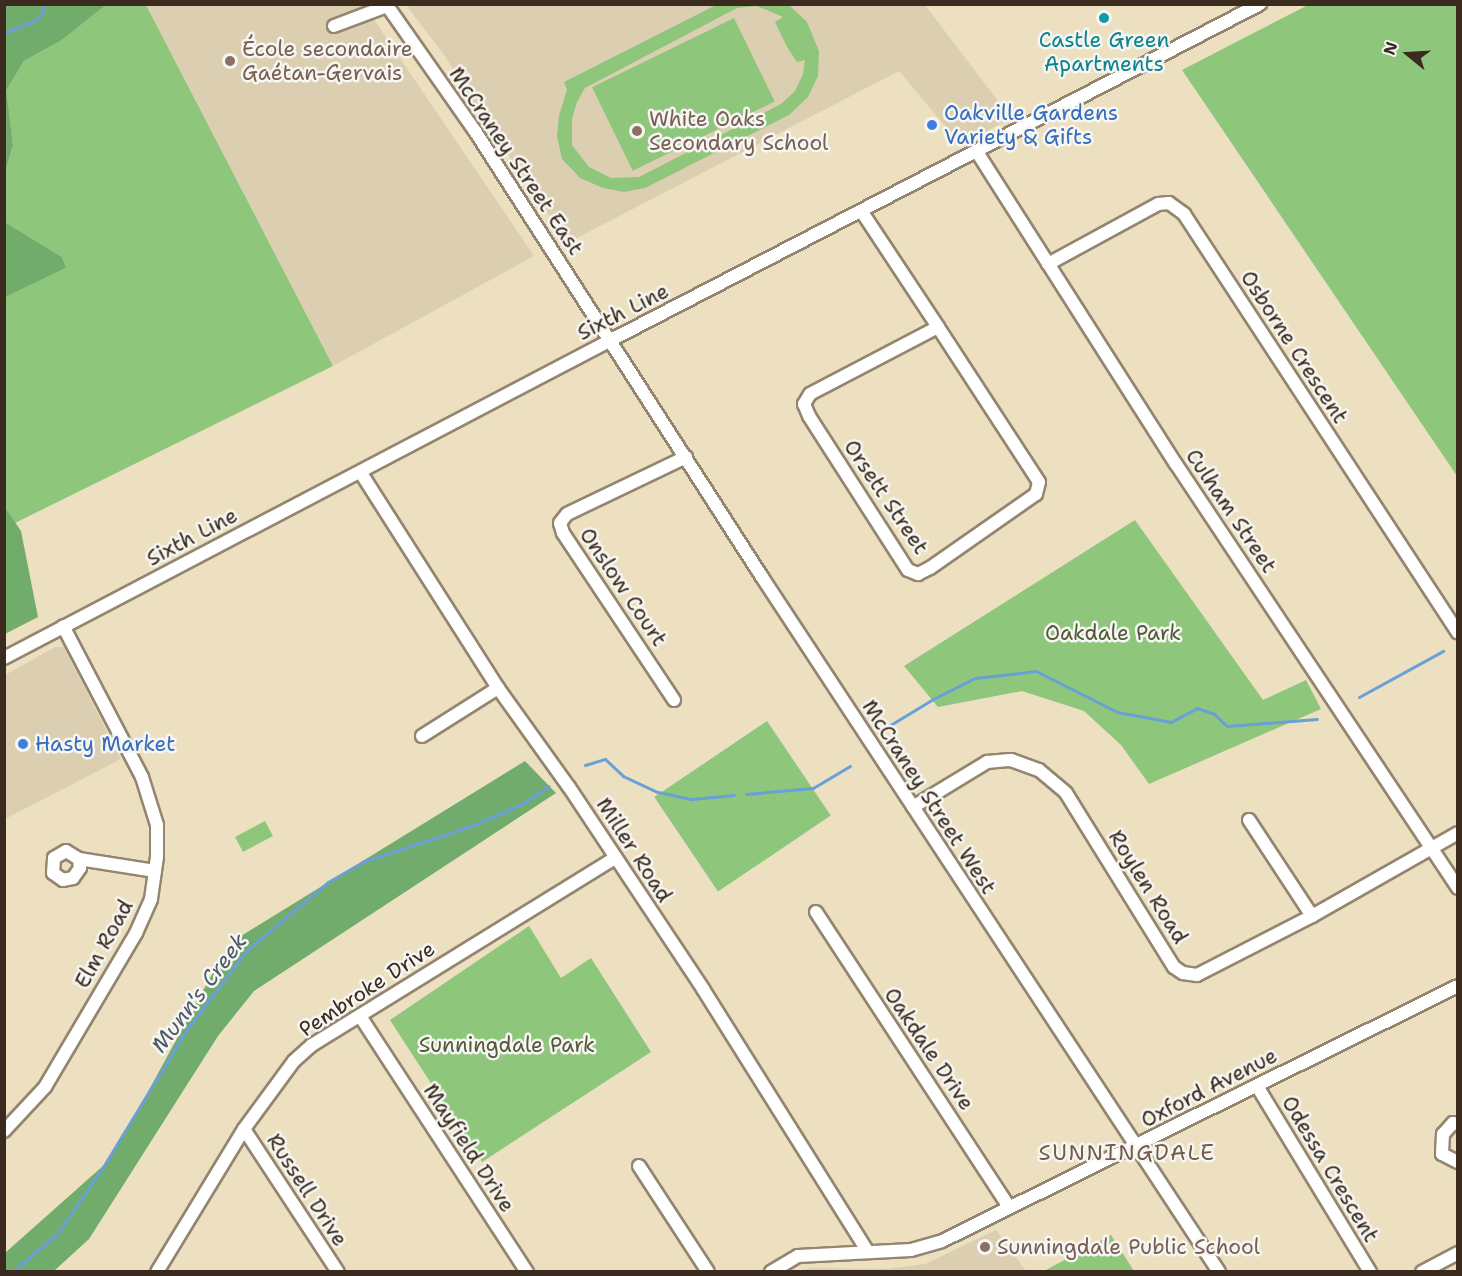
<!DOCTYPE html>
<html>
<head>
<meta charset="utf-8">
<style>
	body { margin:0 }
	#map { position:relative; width:1462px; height:1276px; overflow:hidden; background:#ece0c1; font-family:"Shantell Sans",sans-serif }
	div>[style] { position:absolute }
	.built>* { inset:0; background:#dccfb1 }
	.green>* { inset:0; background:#8ec77c; transform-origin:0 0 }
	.forest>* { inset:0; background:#72ac6c }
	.stream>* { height:3px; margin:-1.5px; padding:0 1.5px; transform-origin:1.5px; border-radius:1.5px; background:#69a0d7 }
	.roads { filter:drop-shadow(2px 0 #948570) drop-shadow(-2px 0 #948570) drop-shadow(0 2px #948570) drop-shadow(0 -2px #948570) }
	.minor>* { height:12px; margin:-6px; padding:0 6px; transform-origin:6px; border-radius:6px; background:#fff }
	.dots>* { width:16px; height:16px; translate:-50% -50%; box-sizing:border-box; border:3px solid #f6f6f2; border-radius:50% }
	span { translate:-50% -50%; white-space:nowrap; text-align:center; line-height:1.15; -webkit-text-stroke:5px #f6f6f2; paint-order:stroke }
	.culture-label { font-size:21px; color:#0d838f }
	.education-label { font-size:21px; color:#785e54 }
	.left { translate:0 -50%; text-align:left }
	.shop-label { font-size:21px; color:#366cbe }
	.street-label { font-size:21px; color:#3b2a1e }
	.park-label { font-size:21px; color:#54593a }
	.water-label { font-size:22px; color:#4d5968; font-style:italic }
	.neighbourhood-label { font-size:22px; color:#755b48; letter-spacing:1.5px }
	.frame { position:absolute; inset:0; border:6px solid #3b2a1e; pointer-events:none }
	.north { position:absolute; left:1378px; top:24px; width:60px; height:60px; -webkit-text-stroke:4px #f6f6f2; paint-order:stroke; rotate:288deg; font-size:16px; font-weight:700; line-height:24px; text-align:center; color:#3b2a1e }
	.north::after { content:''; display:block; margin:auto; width:21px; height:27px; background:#3b2a1e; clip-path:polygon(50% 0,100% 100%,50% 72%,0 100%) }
</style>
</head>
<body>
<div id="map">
	<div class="built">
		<div style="clip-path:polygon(146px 5px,364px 5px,534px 256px,333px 366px)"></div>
		<div style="clip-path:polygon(406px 5px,925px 5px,1011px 118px,961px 145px,899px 71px,571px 241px,559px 230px,470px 99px,445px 56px)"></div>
		<div style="clip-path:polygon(55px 647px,64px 647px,121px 759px,5px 819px,5px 675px)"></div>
		<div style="clip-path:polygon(996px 1230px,1026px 1271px,795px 1271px,812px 1268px,887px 1269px,925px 1264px)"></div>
	</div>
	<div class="green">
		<div style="clip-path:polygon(106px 5px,146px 5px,333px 366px,15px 523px,4px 506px,4px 297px,66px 268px,62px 257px,5px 222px,5px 173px,13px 145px,5px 90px,24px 61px,62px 40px)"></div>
		<div style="clip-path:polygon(evenodd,716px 5px,789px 5px,807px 22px,819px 51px,818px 76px,808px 97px,789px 115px,645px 188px,624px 192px,603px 188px,580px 178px,562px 159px,557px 136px,559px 115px,567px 90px,564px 82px,716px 5px,757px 6px,783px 17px,775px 22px,787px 47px,797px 62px,805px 60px,803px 74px,795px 91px,781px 104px,639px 177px,611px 178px,589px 167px,572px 145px,572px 119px,577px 102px,585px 88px,737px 8px,757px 6px)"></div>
		<div style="clip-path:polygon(1308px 5px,1457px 5px,1457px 476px,1182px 70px)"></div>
		<div style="left:734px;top:18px;width:93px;height:158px;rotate:64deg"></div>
		<div style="clip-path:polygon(1135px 520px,1263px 700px,1306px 680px,1321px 709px,1149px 784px,1121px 745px,1084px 711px,1022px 691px,938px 707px,904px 666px)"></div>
		<div style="left:767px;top:721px;width:114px;height:136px;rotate:56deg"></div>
		<div style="left:265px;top:821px;width:17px;height:34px;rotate:62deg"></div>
		<div style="clip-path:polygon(529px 926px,561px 978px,591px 958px,651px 1052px,482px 1162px,390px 1020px)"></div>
		<div style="clip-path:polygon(1111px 1235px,1134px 1271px,1044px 1271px)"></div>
	</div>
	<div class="forest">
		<div style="clip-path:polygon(5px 4px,106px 5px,62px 40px,24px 61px,6px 90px,13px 145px,5px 173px)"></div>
		<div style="clip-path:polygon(5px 222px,62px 257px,66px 268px,5px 297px)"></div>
		<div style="clip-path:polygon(4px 506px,21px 531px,38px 617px,5px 634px)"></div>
		<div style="clip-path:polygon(525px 761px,556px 793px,254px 991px,218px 1036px,89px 1239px,54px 1271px,5px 1271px,5px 1253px,104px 1165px,137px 1112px,211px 976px,236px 939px)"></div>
	</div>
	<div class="stream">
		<div style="left:4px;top:33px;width:35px;rotate:-22deg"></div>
		<div style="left:36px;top:20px;width:11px;rotate:-52deg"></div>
		<div style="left:43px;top:11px;width:7px;rotate:-82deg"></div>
		<div style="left:1359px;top:697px;width:96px;rotate:-28.7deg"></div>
		<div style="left:887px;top:727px;width:54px;rotate:-31.3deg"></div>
		<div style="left:933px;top:699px;width:47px;rotate:-26.6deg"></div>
		<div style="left:975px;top:678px;width:61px;rotate:-6.5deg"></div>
		<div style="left:1036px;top:671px;width:91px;rotate:26.8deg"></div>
		<div style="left:1117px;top:712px;width:55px;rotate:10.5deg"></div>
		<div style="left:1171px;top:722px;width:30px;rotate:-28deg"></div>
		<div style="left:1197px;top:708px;width:18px;rotate:19deg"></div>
		<div style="left:1214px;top:714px;width:18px;rotate:43deg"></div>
		<div style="left:1227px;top:726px;width:90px;rotate:-4.4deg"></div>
		<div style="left:585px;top:765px;width:21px;rotate:-17deg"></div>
		<div style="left:605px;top:759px;width:25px;rotate:43deg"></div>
		<div style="left:623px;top:776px;width:38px;rotate:25deg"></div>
		<div style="left:658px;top:792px;width:35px;rotate:12deg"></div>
		<div style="left:692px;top:799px;width:42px;rotate:-5.4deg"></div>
		<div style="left:746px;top:794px;width:67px;rotate:-5.1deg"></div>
		<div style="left:813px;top:788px;width:43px;rotate:-30.7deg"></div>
		<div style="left:12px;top:1272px;width:59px;rotate:-40.2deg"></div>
		<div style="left:57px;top:1234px;width:81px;rotate:-55.5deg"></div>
		<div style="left:103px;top:1167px;width:158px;rotate:-58.7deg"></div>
		<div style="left:185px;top:1032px;width:103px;rotate:-52.9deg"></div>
		<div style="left:247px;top:950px;width:106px;rotate:-40deg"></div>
		<div style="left:328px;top:882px;width:39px;rotate:-30deg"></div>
		<div style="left:362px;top:862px;width:118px;rotate:-18.3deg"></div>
		<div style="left:474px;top:825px;width:52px;rotate:-23.6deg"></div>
		<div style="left:522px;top:804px;width:32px;rotate:-34deg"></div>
	</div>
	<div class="roads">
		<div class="minor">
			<div style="left:386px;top:4px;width:155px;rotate:55deg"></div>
			<div style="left:475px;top:131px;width:530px;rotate:57.24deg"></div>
			<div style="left:762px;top:577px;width:832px;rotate:56.67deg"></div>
			<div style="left:334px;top:26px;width:57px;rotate:-20.7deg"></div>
			<div style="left:977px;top:152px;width:370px;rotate:57.5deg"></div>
			<div style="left:1176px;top:464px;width:509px;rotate:56.37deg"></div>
			<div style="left:862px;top:212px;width:138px;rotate:56.5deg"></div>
			<div style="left:938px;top:327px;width:144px;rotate:152.4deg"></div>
			<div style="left:810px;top:394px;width:12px;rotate:121deg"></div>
			<div style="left:804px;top:404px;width:13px;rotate:67deg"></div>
			<div style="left:809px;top:416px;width:183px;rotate:57.3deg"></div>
			<div style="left:908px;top:570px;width:11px;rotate:22deg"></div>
			<div style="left:918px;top:574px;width:13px;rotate:-27deg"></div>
			<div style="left:930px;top:568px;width:129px;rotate:-34.9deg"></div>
			<div style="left:1036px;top:494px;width:12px;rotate:-76deg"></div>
			<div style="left:1039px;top:482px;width:185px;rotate:-123.1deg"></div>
			<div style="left:1048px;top:264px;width:125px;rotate:-28.6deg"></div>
			<div style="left:1158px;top:204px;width:11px;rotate:-5deg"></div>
			<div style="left:1169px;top:203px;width:19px;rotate:36deg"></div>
			<div style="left:1184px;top:214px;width:500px;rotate:56.8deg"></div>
			<div style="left:361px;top:473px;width:255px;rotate:57.5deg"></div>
			<div style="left:498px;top:688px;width:122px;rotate:54.4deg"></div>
			<div style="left:569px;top:787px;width:242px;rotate:56.4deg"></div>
			<div style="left:703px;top:989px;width:310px;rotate:57.9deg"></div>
			<div style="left:4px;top:658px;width:685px;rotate:-27.65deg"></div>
			<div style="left:611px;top:340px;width:731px;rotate:-27.37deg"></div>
			<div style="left:674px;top:700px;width:201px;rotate:-123.6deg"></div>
			<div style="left:563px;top:533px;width:10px;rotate:-107deg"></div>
			<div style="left:560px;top:523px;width:11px;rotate:-52deg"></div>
			<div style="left:567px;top:514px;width:132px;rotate:-25.6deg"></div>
			<div style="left:422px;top:736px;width:90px;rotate:-32.3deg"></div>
			<div style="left:913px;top:807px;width:87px;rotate:-31.3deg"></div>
			<div style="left:987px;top:762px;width:24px;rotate:-5deg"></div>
			<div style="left:1011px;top:760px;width:30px;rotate:20deg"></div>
			<div style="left:1039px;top:770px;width:35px;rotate:40deg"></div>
			<div style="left:1066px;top:793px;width:205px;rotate:58.2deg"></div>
			<div style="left:1174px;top:967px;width:11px;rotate:34deg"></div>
			<div style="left:1183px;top:973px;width:14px;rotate:8deg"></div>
			<div style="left:1197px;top:975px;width:129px;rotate:-27.2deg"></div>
			<div style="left:1312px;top:916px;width:168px;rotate:-29.6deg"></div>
			<div style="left:1249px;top:820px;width:115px;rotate:56.7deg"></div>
			<div style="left:79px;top:859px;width:9px;rotate:84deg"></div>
			<div style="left:80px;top:868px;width:12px;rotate:125deg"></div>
			<div style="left:73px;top:878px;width:10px;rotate:169deg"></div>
			<div style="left:63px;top:880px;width:12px;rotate:-145deg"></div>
			<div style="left:53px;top:873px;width:15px;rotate:-86deg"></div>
			<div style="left:54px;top:858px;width:14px;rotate:-30deg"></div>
			<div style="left:66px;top:851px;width:15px;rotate:32deg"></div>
			<div style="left:79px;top:859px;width:77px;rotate:9deg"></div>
			<div style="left:816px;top:912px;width:353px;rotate:56.8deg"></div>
			<div style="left:360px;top:1016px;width:306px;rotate:56.9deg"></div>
			<div style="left:1257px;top:1086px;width:218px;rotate:58.7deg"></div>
			<div style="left:1458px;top:1124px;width:5px;rotate:-169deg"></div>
			<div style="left:1453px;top:1123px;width:15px;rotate:132deg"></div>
			<div style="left:1443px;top:1134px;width:20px;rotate:93deg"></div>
			<div style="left:1442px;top:1154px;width:18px;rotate:27deg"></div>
			<div style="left:244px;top:1129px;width:171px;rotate:56.7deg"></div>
			<div style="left:4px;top:1131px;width:60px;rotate:-47deg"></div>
			<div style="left:45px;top:1087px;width:179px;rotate:-59.4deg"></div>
			<div style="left:136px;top:933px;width:37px;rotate:-66deg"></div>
			<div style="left:151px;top:899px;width:42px;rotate:-81.9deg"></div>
			<div style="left:157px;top:857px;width:32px;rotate:-90deg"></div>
			<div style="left:157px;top:825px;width:50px;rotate:-107.4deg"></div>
			<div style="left:142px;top:777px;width:170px;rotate:-117.6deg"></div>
			<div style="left:639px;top:1166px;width:126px;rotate:56.9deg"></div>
			<div style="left:157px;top:1272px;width:167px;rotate:-58.7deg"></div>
			<div style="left:244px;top:1129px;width:84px;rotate:-53.7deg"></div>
			<div style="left:294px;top:1061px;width:24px;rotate:-42deg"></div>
			<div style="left:312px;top:1045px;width:356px;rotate:-31.7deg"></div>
			<div style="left:771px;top:1272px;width:31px;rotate:-31deg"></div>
			<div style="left:798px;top:1256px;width:113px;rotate:-3deg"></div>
			<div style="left:911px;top:1250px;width:32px;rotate:-16deg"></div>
			<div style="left:942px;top:1241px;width:576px;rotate:-26.3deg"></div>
			<div style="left:1422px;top:1272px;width:41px;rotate:-27.8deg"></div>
		</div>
	</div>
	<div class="dots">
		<div style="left:1104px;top:18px;background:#0f9aa8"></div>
		<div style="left:230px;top:61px;background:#8d6e63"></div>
		<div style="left:932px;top:125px;background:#3f7fe0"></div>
		<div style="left:637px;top:131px;background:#8d6e63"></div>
		<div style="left:23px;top:744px;background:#3f7fe0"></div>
		<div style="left:985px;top:1247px;background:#8d6e63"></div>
	</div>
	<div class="culture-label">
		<span style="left:1104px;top:52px">Castle Green<br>Apartments</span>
	</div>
	<div class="education-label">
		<span class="left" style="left:242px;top:61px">École secondaire<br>Gaétan-Gervais</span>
		<span class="left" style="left:649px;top:131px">White Oaks<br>Secondary School</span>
		<span class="left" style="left:997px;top:1247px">Sunningdale Public School</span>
	</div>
	<div class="shop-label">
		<span class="left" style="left:944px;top:125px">Oakville Gardens<br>Variety &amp; Gifts</span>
		<span class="left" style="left:35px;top:744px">Hasty Market</span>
	</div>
	<div class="street-label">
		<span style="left:516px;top:161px;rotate:56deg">McCraney Street East</span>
		<span style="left:623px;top:312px;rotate:-27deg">Sixth Line</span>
		<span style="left:1294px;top:347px;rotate:57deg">Osborne Crescent</span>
		<span style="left:886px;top:497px;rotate:56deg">Orsett Street</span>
		<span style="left:1231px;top:511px;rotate:56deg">Culham Street</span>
		<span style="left:192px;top:537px;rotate:-28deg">Sixth Line</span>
		<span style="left:623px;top:587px;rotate:56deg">Onslow Court</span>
		<span style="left:929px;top:797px;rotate:57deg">McCraney Street West</span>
		<span style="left:634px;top:850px;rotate:57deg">Miller Road</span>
		<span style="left:1148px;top:887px;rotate:58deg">Roylen Road</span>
		<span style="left:104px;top:944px;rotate:-61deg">Elm Road</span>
		<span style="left:367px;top:989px;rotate:-33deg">Pembroke Drive</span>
		<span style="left:929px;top:1049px;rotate:56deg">Oakdale Drive</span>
		<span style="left:1209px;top:1088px;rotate:-27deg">Oxford Avenue</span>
		<span style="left:469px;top:1148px;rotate:57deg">Mayfield Drive</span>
		<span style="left:1330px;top:1169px;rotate:59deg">Odessa Crescent</span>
		<span style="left:307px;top:1190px;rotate:57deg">Russell Drive</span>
	</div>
	<div class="park-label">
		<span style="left:1113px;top:633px">Oakdale Park</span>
		<span style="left:507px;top:1045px">Sunningdale Park</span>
	</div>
	<div class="water-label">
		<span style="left:199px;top:993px;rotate:-53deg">Munn's Creek</span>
	</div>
	<div class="neighbourhood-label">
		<span style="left:1127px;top:1153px">SUNNINGDALE</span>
	</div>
	<div class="frame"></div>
	<div class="north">N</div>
</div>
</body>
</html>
